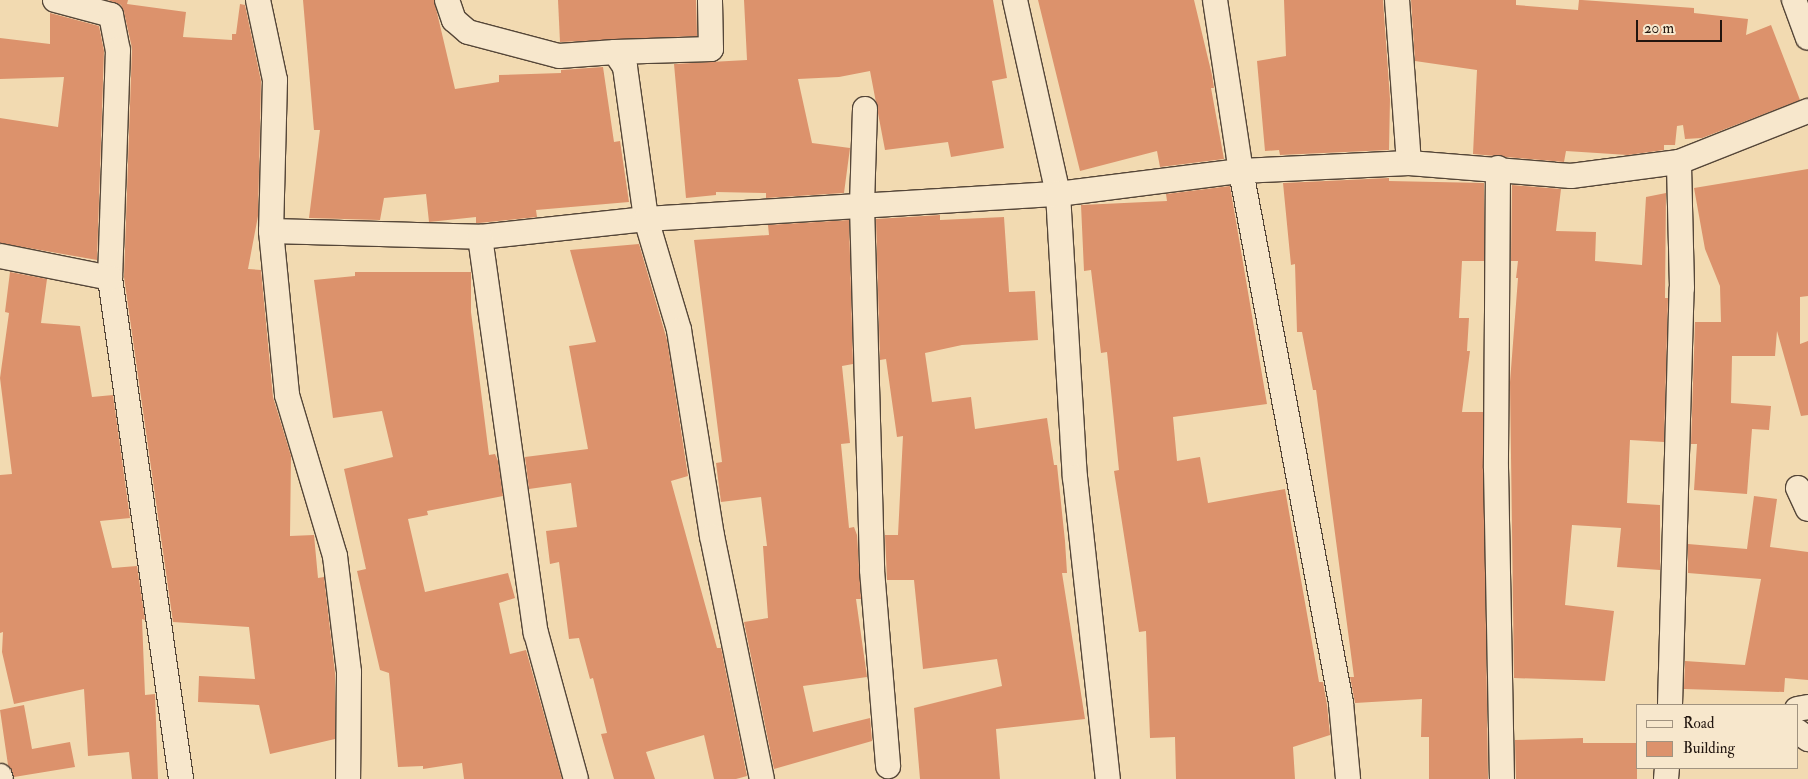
<!DOCTYPE html>
<html>
<head>
<meta charset="utf-8">
<style>
	body { margin:0 }
	#map { position:relative; width:1808px; height:779px; overflow:hidden; background:#f2dab1; font-family:"IM FELL Double Pica",serif }
	div>[style] { position:absolute }
	.building>* { inset:0; background:#dc926c }
	.roads { filter:drop-shadow(1px 0 #554638) drop-shadow(-1px 0 #554638) drop-shadow(0 1px #554638) drop-shadow(0 -1px #554638) }
	.street>* { height:24px; margin:-12px; padding:0 12px; transform-origin:12px; border-radius:12px; background:#f7e7cc }
	span { translate:-50% -50%; white-space:nowrap; text-align:center; line-height:1.15; -webkit-text-stroke:4.5px #f7e7cc; paint-order:stroke }
	.legend { position:absolute; left:1636px; top:704px; width:162px; height:65px; box-sizing:border-box; background:#f7e7cc; border:1px solid #a19380; margin:0; padding:6px 9px; list-style:none; font-size:15px; color:#21150f }
	.legend li { display:flex; align-items:center; gap:10px; height:25px }
	.legend b { width:25px; border:1px solid #a19380 }
	.scale { position:absolute; left:1636px; top:20px; width:86px; height:22px; box-sizing:border-box; border:2px solid #21150f; border-top:0; padding-left:6px; font-size:15px; line-height:18px; white-space:nowrap; color:#21150f; -webkit-text-stroke:4px #f7e7cc; paint-order:stroke }
</style>
</head>
<body>
<div id="map">
	<div class="building">
		<div style="clip-path:polygon(108px 0,128px 0,127px 4px,186px 12px,183px 37px,232px 40px,232px 34px,236px 34px,240px 4px,245px 5px,261px 81px,258px 216px,248px 269px,261px 270px,273px 397px,291px 456px,290px 536px,314px 535px,318px 578px,324px 577px,335px 673px,335px 739px,270px 754px,259px 705px,198px 702px,199px 676px,255px 679px,249px 627px,173px 622px,124px 277px,132px 48px,124px 12px,121px 5px)"></div>
		<div style="clip-path:polygon(303px 0,434px 0,455px 89px,499px 82px,499px 75px,561px 73px,561px 70px,603px 67px,614px 142px,620px 141px,629px 202px,536px 210px,537px 217px,479px 223px,476px 223px,476px 217px,429px 222px,426px 194px,384px 198px,380px 220px,309px 218px,320px 130px,314px 130px)"></div>
		<div style="clip-path:polygon(558px 0,696px 0,697px 36px,560px 42px)"></div>
		<div style="clip-path:polygon(744px 0,993px 0,1007px 78px,992px 81px,1004px 148px,951px 157px,948px 142px,885px 150px,870px 71px,839px 77px,798px 79px,812px 143px,850px 148px,844px 193px,766px 198px,766px 193px,716px 192px,716px 195px,686px 198px,674px 64px,747px 60px)"></div>
		<div style="clip-path:polygon(1038px 0,1194px 0,1212px 75px,1214px 88px,1211px 88px,1224px 159px,1160px 167px,1157px 151px,1080px 171px)"></div>
		<div style="clip-path:polygon(1284px 0,1383px 0,1390px 99px,1389px 150px,1280px 155px,1279px 150px,1265px 151px,1257px 61px,1286px 56px)"></div>
		<div style="clip-path:polygon(1411px 0,1516px 0,1516px 5px,1578px 10px,1579px 0,1582px 0,1694px 8px,1694px 13px,1748px 19px,1746px 35px,1771px 25px,1800px 100px,1702px 138px,1685px 139px,1683px 125px,1677px 126px,1675px 145px,1664px 145px,1664px 150px,1628px 155px,1566px 151px,1564px 162px,1473px 154px,1477px 70px,1415px 61px)"></div>
		<div style="clip-path:polygon(50px 13px,99px 26px,104px 51px,97px 260px,0 243px,0 118px,58px 127px,64px 77px,0 79px,0 38px,50px 44px)"></div>
		<div style="clip-path:polygon(1808px 169px,1808px 296px,1800px 297px,1800px 344px,1808px 341px,1808px 415px,1801px 416px,1777px 331px,1775px 356px,1732px 356px,1731px 403px,1771px 406px,1769px 430px,1752px 429px,1747px 494px,1694px 490px,1697px 444px,1691px 444px,1695px 322px,1721px 322px,1720px 286px,1705px 249px,1694px 188px)"></div>
		<div style="clip-path:polygon(1389px 178px,1389px 181px,1484px 183px,1484px 261px,1462px 261px,1459px 318px,1469px 318px,1467px 351px,1470px 351px,1462px 412px,1483px 412px,1488px 779px,1429px 779px,1429px 737px,1421px 737px,1422px 699px,1355px 703px,1350px 677px,1354px 677px,1316px 390px,1313px 390px,1302px 332px,1297px 332px,1295px 264px,1291px 265px,1283px 183px)"></div>
		<div style="clip-path:polygon(1512px 185px,1561px 189px,1556px 231px,1596px 232px,1595px 261px,1642px 265px,1646px 197px,1666px 193px,1665px 298px,1668px 298px,1664px 442px,1630px 440px,1627px 503px,1660px 505px,1660px 570px,1617px 567px,1621px 528px,1572px 525px,1565px 605px,1614px 611px,1605px 681px,1514px 678px,1510px 382px,1518px 278px,1516px 278px,1518px 261px,1511px 261px)"></div>
		<div style="clip-path:polygon(1230px 186px,1267px 404px,1173px 417px,1177px 461px,1200px 457px,1208px 503px,1285px 489px,1319px 682px,1323px 682px,1327px 705px,1330px 735px,1293px 747px,1295px 779px,1176px 779px,1175px 737px,1150px 738px,1146px 631px,1139px 632px,1114px 471px,1119px 470px,1107px 352px,1101px 353px,1091px 270px,1084px 271px,1081px 205px,1167px 201px,1166px 194px)"></div>
		<div style="clip-path:polygon(940px 215px,940px 220px,1004px 217px,1009px 292px,1035px 291px,1038px 340px,962px 345px,925px 353px,932px 402px,971px 397px,975px 429px,1047px 418px,1054px 465px,1057px 465px,1065px 541px,1067px 573px,1062px 573px,1085px 719px,996px 729px,1000px 779px,920px 779px,914px 708px,1002px 686px,997px 659px,923px 669px,914px 580px,887px 580px,885px 535px,898px 535px,903px 436px,897px 437px,886px 359px,880px 360px,876px 219px)"></div>
		<div style="clip-path:polygon(849px 220px,853px 364px,842px 366px,850px 443px,841px 444px,849px 528px,854px 527px,857px 535px,861px 599px,856px 599px,867px 677px,803px 686px,813px 732px,870px 718px,872px 741px,774px 769px,744px 622px,768px 618px,763px 546px,767px 546px,761px 497px,721px 502px,716px 463px,722px 462px,694px 240px,769px 235px,768px 225px)"></div>
		<div style="clip-path:polygon(639px 244px,667px 340px,688px 476px,671px 481px,717px 648px,721px 648px,747px 776px,736px 779px,714px 779px,704px 735px,646px 752px,655px 779px,614px 779px,601px 734px,607px 733px,593px 678px,590px 679px,579px 638px,569px 639px,559px 562px,550px 564px,546px 531px,577px 527px,571px 483px,529px 489px,525px 457px,588px 449px,569px 346px,596px 342px,570px 250px)"></div>
		<div style="clip-path:polygon(10px 272px,47px 279px,41px 323px,80px 326px,92px 397px,113px 395px,130px 518px,100px 521px,112px 568px,137px 566px,145px 620px,142px 619px,145px 695px,155px 694px,158px 779px,132px 779px,129px 752px,88px 756px,84px 689px,14px 704px,2px 652px,3px 632px,0 633px,0 475px,12px 474px,0 378px,9px 313px,5px 312px)"></div>
		<div style="clip-path:polygon(355px 272px,471px 272px,471px 312px,489px 455px,495px 454px,498px 461px,503px 496px,427px 511px,428px 515px,408px 519px,425px 592px,508px 573px,515px 598px,499px 603px,510px 654px,526px 650px,562px 779px,464px 779px,462px 763px,423px 769px,423px 766px,398px 767px,389px 673px,380px 670px,357px 571px,366px 569px,344px 469px,393px 457px,382px 411px,333px 418px,314px 280px,355px 276px)"></div>
		<div style="clip-path:polygon(1754px 496px,1777px 499px,1770px 547px,1808px 552px,1808px 680px,1785px 678px,1784px 692px,1684px 689px,1685px 661px,1745px 665px,1761px 579px,1688px 573px,1688px 544px,1747px 549px)"></div>
		<div style="clip-path:polygon(24px 705px,32px 749px,70px 742px,75px 767px,14px 777px,8px 765px,0 710px)"></div>
		<div style="clip-path:polygon(1583px 738px,1583px 743px,1637px 743px,1637px 779px,1516px 779px,1515px 740px)"></div>
	</div>
	<div class="roads">
		<div class="street">
			<div style="left:55px;top:0;width:58px;rotate:15deg"></div>
			<div style="left:111px;top:15px;width:36px;rotate:79deg"></div>
			<div style="left:118px;top:50px;width:228px;rotate:92deg"></div>
			<div style="left:110px;top:278px;width:506px;rotate:81.93deg"></div>
			<div style="left:258px;top:0;width:82px;rotate:78deg"></div>
			<div style="left:275px;top:80px;width:151px;rotate:91.5deg"></div>
			<div style="left:271px;top:231px;width:165px;rotate:84.4deg"></div>
			<div style="left:287px;top:395px;width:168px;rotate:73.4deg"></div>
			<div style="left:335px;top:556px;width:117px;rotate:83.1deg"></div>
			<div style="left:349px;top:672px;width:107px;rotate:90.5deg"></div>
			<div style="left:447px;top:0;width:21px;rotate:71deg"></div>
			<div style="left:454px;top:20px;width:18px;rotate:41deg"></div>
			<div style="left:468px;top:32px;width:94px;rotate:14.8deg"></div>
			<div style="left:559px;top:56px;width:56px;rotate:-4.1deg"></div>
			<div style="left:615px;top:52px;width:18px;rotate:56deg"></div>
			<div style="left:625px;top:67px;width:153px;rotate:82.1deg"></div>
			<div style="left:646px;top:219px;width:116px;rotate:73.4deg"></div>
			<div style="left:679px;top:330px;width:209px;rotate:80.9deg"></div>
			<div style="left:712px;top:536px;width:248px;rotate:78.4deg"></div>
			<div style="left:1015px;top:0;width:199px;rotate:77.5deg"></div>
			<div style="left:1058px;top:194px;width:284px;rotate:86.6deg"></div>
			<div style="left:1075px;top:477px;width:304px;rotate:83.8deg"></div>
			<div style="left:1215px;top:0;width:173px;rotate:81.4deg"></div>
			<div style="left:1241px;top:171px;width:541px;rotate:79.35deg"></div>
			<div style="left:1341px;top:703px;width:76px;rotate:84.7deg"></div>
			<div style="left:1397px;top:0;width:163px;rotate:85.8deg"></div>
			<div style="left:1794px;top:0;width:40px;rotate:69.8deg"></div>
			<div style="left:615px;top:52px;width:96px;rotate:-1.8deg"></div>
			<div style="left:711px;top:49px;width:49px;rotate:-91.2deg"></div>
			<div style="left:865px;top:109px;width:97px;rotate:91.8deg"></div>
			<div style="left:862px;top:206px;width:364px;rotate:88.4deg"></div>
			<div style="left:872px;top:570px;width:197px;rotate:85.3deg"></div>
			<div style="left:1498px;top:168px;width:300px;rotate:90.4deg"></div>
			<div style="left:1496px;top:468px;width:311px;rotate:88.9deg"></div>
			<div style="left:271px;top:231px;width:209px;rotate:1.6deg"></div>
			<div style="left:480px;top:237px;width:167px;rotate:-6.2deg"></div>
			<div style="left:646px;top:219px;width:413px;rotate:-3.5deg"></div>
			<div style="left:1058px;top:194px;width:184px;rotate:-7.2deg"></div>
			<div style="left:1241px;top:171px;width:168px;rotate:-2.7deg"></div>
			<div style="left:1409px;top:163px;width:163px;rotate:4.6deg"></div>
			<div style="left:1571px;top:176px;width:109px;rotate:-7.4deg"></div>
			<div style="left:1679px;top:162px;width:139px;rotate:-21.6deg"></div>
			<div style="left:480px;top:237px;width:400px;rotate:82deg"></div>
			<div style="left:536px;top:633px;width:151px;rotate:74.7deg"></div>
			<div style="left:0;top:256px;width:112px;rotate:11.3deg"></div>
			<div style="left:1798px;top:488px;width:23px;rotate:65deg"></div>
			<div style="left:1670px;top:705px;width:417px;rotate:-88.4deg"></div>
			<div style="left:1682px;top:288px;width:126px;rotate:-91.4deg"></div>
			<div style="left:1797px;top:709px;width:11px;rotate:-10deg"></div>
			<div style="left:1797px;top:731px;width:14px;rotate:36deg"></div>
			<div style="left:0;top:776px;width:3px;rotate:72deg"></div>
			<div style="left:1666px;top:779px;width:11px;rotate:-85deg"></div>
		</div>
	</div>
	<ul class="legend">
	<li><b style="height:6px;background:#f7e7cc"></b>Road</li>
	<li><b style="height:14px;background:#dc926c"></b>Building</li>
	</ul>
	<div class="scale">20 m</div>
</div>
</body>
</html>
